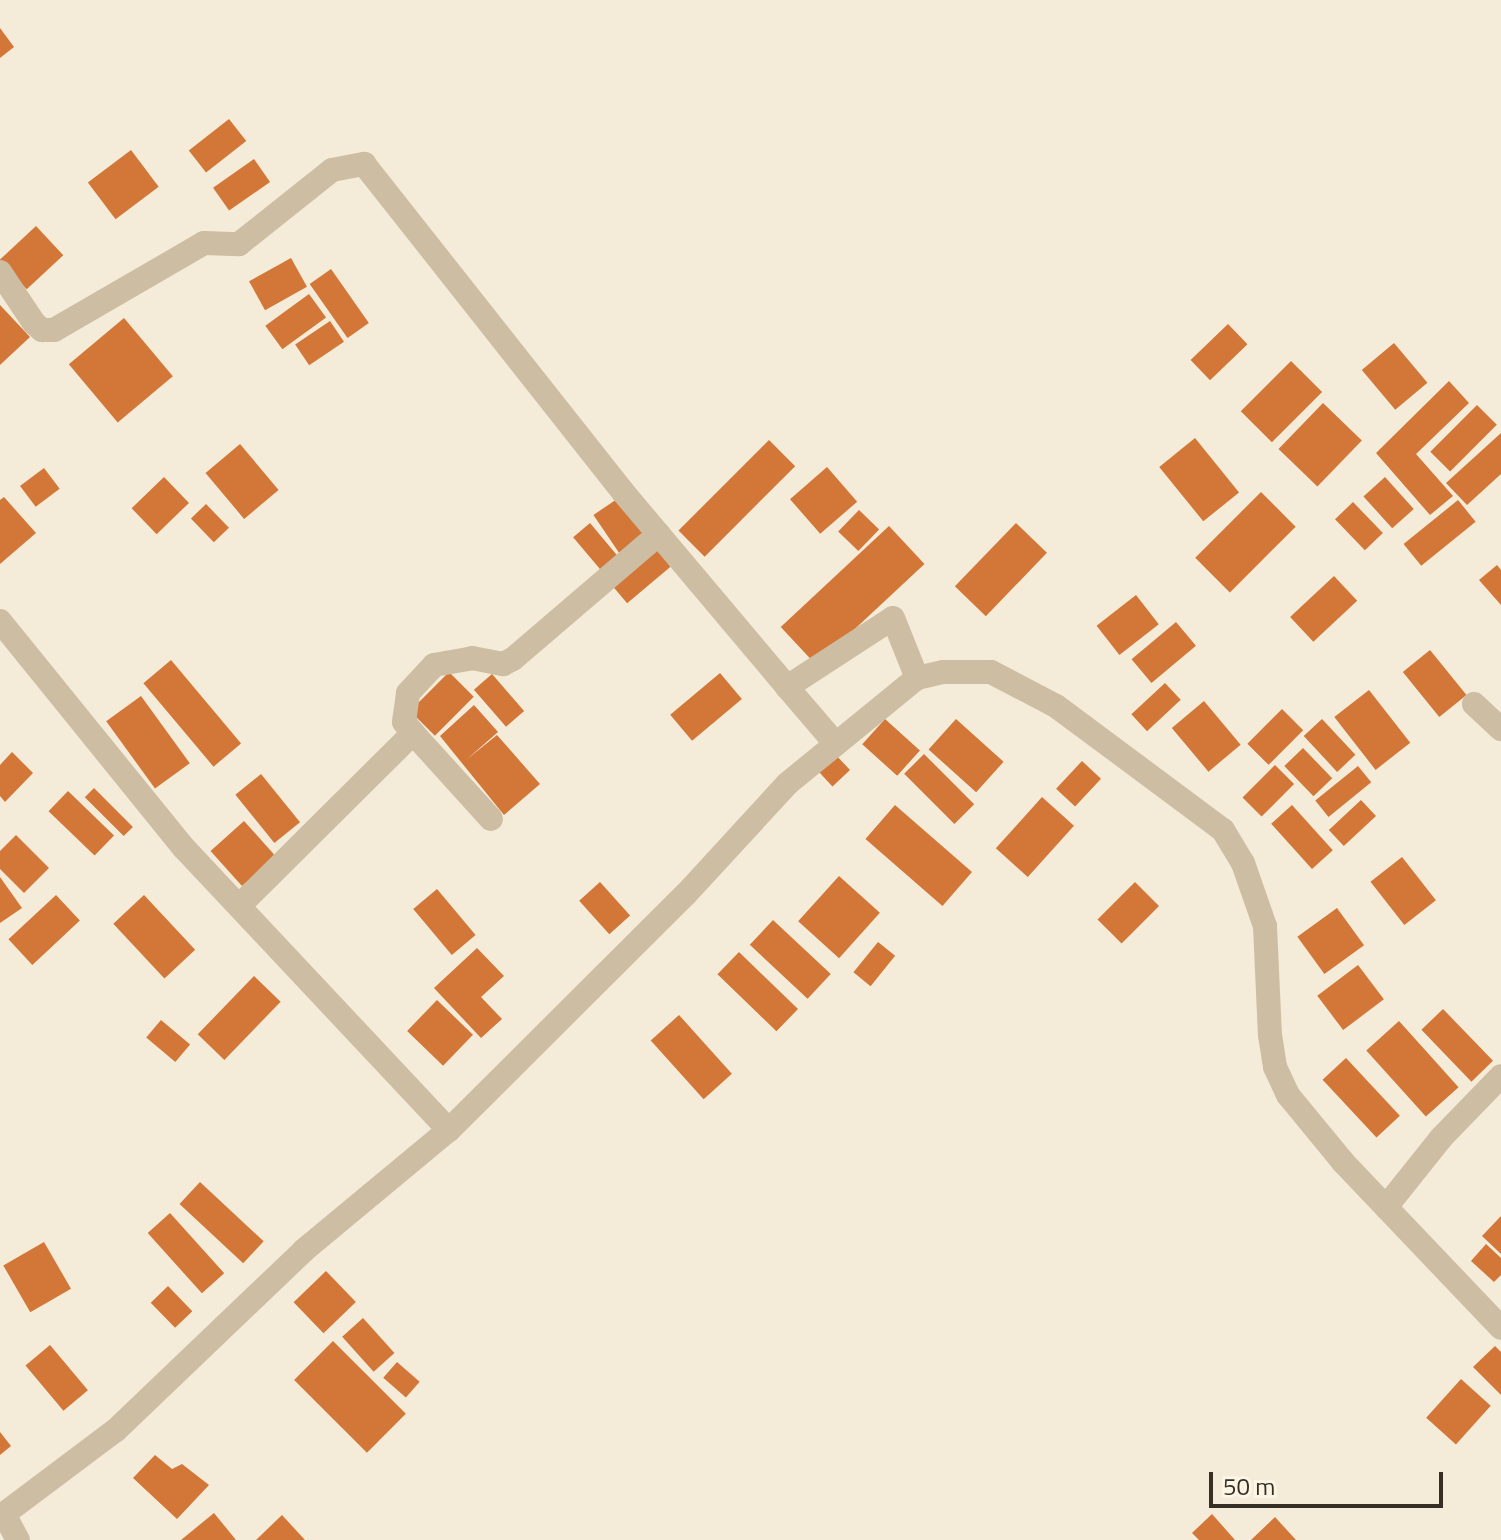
<!DOCTYPE html>
<html>
<head>
<meta charset="utf-8">
<style>
	body { margin:0 }
	#map { position:relative; width:1501px; height:1540px; overflow:hidden; background:#f4ebd8; font-family:"Titillium Web",sans-serif }
	div>[style] { position:absolute }
	.building>* { inset:0; background:#d27737; transform-origin:0 0 }
	.minor>* { height:24px; margin:-12px; padding:0 12px; transform-origin:12px; border-radius:12px; background:#cdbda3 }
	span { translate:-50% -50%; white-space:nowrap; text-align:center; line-height:1.15; -webkit-text-stroke:7px #fbf5e5; paint-order:stroke }
	.scale { position:absolute; left:1209px; top:1472px; width:234px; height:36px; box-sizing:border-box; border:4px solid #372e26; border-top:0; padding-left:10px; font-size:24px; line-height:28px; white-space:nowrap; color:#372e26; -webkit-text-stroke:6px #fbf5e5; paint-order:stroke }
</style>
</head>
<body>
<div id="map">
	<div class="building">
		<div style="clip-path:polygon(0 28px,14px 47px,0 58px)"></div>
		<div style="left:229px;top:119px;width:28px;height:51px;rotate:52deg"></div>
		<div style="left:131px;top:150px;width:46px;height:54px;rotate:53deg"></div>
		<div style="left:254px;top:159px;width:28px;height:50px;rotate:55deg"></div>
		<div style="left:36px;top:226px;width:40px;height:50px;rotate:47deg"></div>
		<div style="left:291px;top:258px;width:33px;height:48px;rotate:61deg"></div>
		<div style="left:331px;top:269px;width:66px;height:26px;rotate:55deg"></div>
		<div style="left:309px;top:294px;width:29px;height:54px;rotate:54deg"></div>
		<div style="clip-path:polygon(0 305px,30px 337px,0 365px)"></div>
		<div style="left:124px;top:318px;width:76px;height:72px;rotate:50deg"></div>
		<div style="left:330px;top:321px;width:25px;height:42px;rotate:56deg"></div>
		<div style="left:1228px;top:324px;width:28px;height:52px;rotate:46deg"></div>
		<div style="left:1394px;top:343px;width:52px;height:42px;rotate:50deg"></div>
		<div style="left:1291px;top:361px;width:44px;height:71px;rotate:45deg"></div>
		<div style="clip-path:polygon(1449px 381px,1469px 403px,1416px 454px,1453px 496px,1430px 515px,1376px 453px)"></div>
		<div style="left:1323px;top:403px;width:54px;height:64px;rotate:44deg"></div>
		<div style="left:1477px;top:405px;width:28px;height:66px;rotate:45deg"></div>
		<div style="clip-path:polygon(1501px 433px,1501px 474px,1467px 505px,1446px 483px)"></div>
		<div style="left:1195px;top:438px;width:70px;height:46px;rotate:51deg"></div>
		<div style="left:769px;top:440px;width:37px;height:128px;rotate:45deg"></div>
		<div style="left:240px;top:444px;width:60px;height:45px;rotate:50deg"></div>
		<div style="left:827px;top:467px;width:46px;height:49px;rotate:49deg"></div>
		<div style="left:44px;top:468px;width:26px;height:30px;rotate:53deg"></div>
		<div style="left:164px;top:477px;width:36px;height:45px;rotate:46deg"></div>
		<div style="left:1385px;top:477px;width:43px;height:29px;rotate:48deg"></div>
		<div style="left:1261px;top:492px;width:49px;height:93px;rotate:45deg"></div>
		<div style="clip-path:polygon(4px 497px,36px 533px,0 564px,0 500px)"></div>
		<div style="left:620px;top:497px;width:46px;height:32px;rotate:56deg"></div>
		<div style="left:1458px;top:500px;width:28px;height:70px;rotate:51deg"></div>
		<div style="left:1353px;top:502px;width:43px;height:25px;rotate:46deg"></div>
		<div style="left:206px;top:504px;width:33px;height:21px;rotate:46deg"></div>
		<div style="left:859px;top:510px;width:28px;height:30px;rotate:44deg"></div>
		<div style="left:590px;top:523px;width:43px;height:22px;rotate:50deg"></div>
		<div style="left:1016px;top:523px;width:43px;height:88px;rotate:44deg"></div>
		<div style="left:889px;top:526px;width:52px;height:148px;rotate:47deg"></div>
		<div style="left:656px;top:549px;width:23px;height:57px;rotate:50deg"></div>
		<div style="clip-path:polygon(1497px 565px,1501px 570px,1501px 605px,1479px 580px)"></div>
		<div style="left:1334px;top:576px;width:34px;height:60px;rotate:47deg"></div>
		<div style="left:1136px;top:595px;width:37px;height:50px;rotate:52deg"></div>
		<div style="left:1176px;top:622px;width:31px;height:58px;rotate:50deg"></div>
		<div style="left:1430px;top:650px;width:58px;height:35px;rotate:51deg"></div>
		<div style="left:171px;top:660px;width:109px;height:36px;rotate:50deg"></div>
		<div style="left:449px;top:672px;width:35px;height:55px;rotate:45deg"></div>
		<div style="left:720px;top:673px;width:34px;height:65px;rotate:50deg"></div>
		<div style="left:492px;top:674px;width:49px;height:24px;rotate:49deg"></div>
		<div style="left:1165px;top:683px;width:23px;height:46px;rotate:47deg"></div>
		<div style="left:1369px;top:690px;width:67px;height:44px;rotate:52deg"></div>
		<div style="left:141px;top:696px;width:83px;height:43px;rotate:54deg"></div>
		<div style="left:1204px;top:701px;width:57px;height:42px;rotate:50deg"></div>
		<div style="clip-path:polygon(474px 705px,498px 732px,466px 760px,497px 735px,540px 784px,504px 815px,440px 736px)"></div>
		<div style="left:1282px;top:709px;width:30px;height:49px;rotate:45deg"></div>
		<div style="left:885px;top:719px;width:47px;height:34px;rotate:42deg"></div>
		<div style="left:956px;top:719px;width:64px;height:41px;rotate:42deg"></div>
		<div style="left:1322px;top:719px;width:49px;height:25px;rotate:47deg"></div>
		<div style="left:1303px;top:748px;width:42px;height:26px;rotate:46deg"></div>
		<div style="clip-path:polygon(12px 752px,33px 773px,5px 802px,0 796px,0 765px)"></div>
		<div style="left:835px;top:754px;width:22px;height:24px;rotate:47deg"></div>
		<div style="left:924px;top:754px;width:71px;height:28px;rotate:45deg"></div>
		<div style="left:1082px;top:761px;width:26px;height:38px;rotate:43deg"></div>
		<div style="left:1275px;top:765px;width:27px;height:46px;rotate:45deg"></div>
		<div style="left:1358px;top:766px;width:21px;height:55px;rotate:51deg"></div>
		<div style="left:261px;top:774px;width:62px;height:33px;rotate:51deg"></div>
		<div style="left:94px;top:788px;width:55px;height:13px;rotate:45deg"></div>
		<div style="left:68px;top:791px;width:64px;height:28px;rotate:44deg"></div>
		<div style="left:1042px;top:797px;width:43px;height:69px;rotate:42deg"></div>
		<div style="left:1361px;top:800px;width:22px;height:44px;rotate:47deg"></div>
		<div style="left:895px;top:805px;width:102px;height:45px;rotate:41deg"></div>
		<div style="left:1292px;top:805px;width:61px;height:28px;rotate:48deg"></div>
		<div style="left:244px;top:821px;width:47px;height:45px;rotate:48deg"></div>
		<div style="clip-path:polygon(16px 835px,49px 868px,24px 893px,0 869px,0 851px)"></div>
		<div style="left:1402px;top:857px;width:55px;height:40px;rotate:52deg"></div>
		<div style="left:839px;top:876px;width:55px;height:61px;rotate:42deg"></div>
		<div style="clip-path:polygon(0 877px,22px 908px,0 923px)"></div>
		<div style="left:600px;top:882px;width:45px;height:28px;rotate:48deg"></div>
		<div style="left:1135px;top:882px;width:34px;height:53px;rotate:45deg"></div>
		<div style="left:437px;top:889px;width:60px;height:31px;rotate:50deg"></div>
		<div style="left:56px;top:895px;width:35px;height:65px;rotate:47deg"></div>
		<div style="left:144px;top:895px;width:75px;height:42px;rotate:47deg"></div>
		<div style="left:1337px;top:908px;width:46px;height:49px;rotate:54deg"></div>
		<div style="left:773px;top:920px;width:79px;height:34px;rotate:43deg"></div>
		<div style="left:878px;top:942px;width:22px;height:39px;rotate:39deg"></div>
		<div style="clip-path:polygon(477px 948px,504px 976px,481px 997px,502px 1019px,481px 1038px,434px 988px)"></div>
		<div style="left:739px;top:952px;width:82px;height:31px;rotate:44deg"></div>
		<div style="left:1358px;top:965px;width:43px;height:51px;rotate:53deg"></div>
		<div style="left:254px;top:976px;width:37px;height:81px;rotate:44deg"></div>
		<div style="left:437px;top:1000px;width:50px;height:43px;rotate:44deg"></div>
		<div style="left:1443px;top:1009px;width:72px;height:30px;rotate:46deg"></div>
		<div style="left:679px;top:1015px;width:79px;height:38px;rotate:48deg"></div>
		<div style="left:161px;top:1020px;width:38px;height:23px;rotate:40deg"></div>
		<div style="left:1399px;top:1021px;width:89px;height:44px;rotate:48deg"></div>
		<div style="left:1346px;top:1058px;width:79px;height:32px;rotate:47deg"></div>
		<div style="left:200px;top:1182px;width:87px;height:30px;rotate:43deg"></div>
		<div style="left:170px;top:1213px;width:81px;height:30px;rotate:48deg"></div>
		<div style="clip-path:polygon(1501px 1216px,1501px 1254px,1482px 1236px)"></div>
		<div style="left:44px;top:1242px;width:54px;height:47px;rotate:60deg"></div>
		<div style="clip-path:polygon(1486px 1244px,1501px 1258px,1501px 1275px,1494px 1282px,1471px 1261px)"></div>
		<div style="left:326px;top:1271px;width:43px;height:45px;rotate:46deg"></div>
		<div style="left:168px;top:1286px;width:35px;height:24px;rotate:46deg"></div>
		<div style="left:363px;top:1318px;width:47px;height:28px;rotate:48deg"></div>
		<div style="left:333px;top:1341px;width:103px;height:55px;rotate:45deg"></div>
		<div style="left:50px;top:1345px;width:59px;height:32px;rotate:50deg"></div>
		<div style="clip-path:polygon(1495px 1346px,1501px 1352px,1501px 1395px,1473px 1367px)"></div>
		<div style="left:397px;top:1362px;width:30px;height:21px;rotate:41deg"></div>
		<div style="left:1461px;top:1379px;width:40px;height:52px;rotate:42deg"></div>
		<div style="clip-path:polygon(0 1432px,11px 1446px,0 1455px)"></div>
		<div style="clip-path:polygon(155px 1455px,172px 1469px,182px 1464px,209px 1485px,177px 1519px,133px 1478px)"></div>
		<div style="clip-path:polygon(214px 1513px,236px 1540px,181px 1540px)"></div>
		<div style="clip-path:polygon(1212px 1514px,1235px 1540px,1199px 1540px,1192px 1533px)"></div>
		<div style="clip-path:polygon(282px 1515px,305px 1540px,256px 1540px)"></div>
		<div style="clip-path:polygon(1275px 1517px,1296px 1540px,1251px 1540px)"></div>
	</div>
	<div class="minor">
		<div style="left:0;top:272px;width:61px;rotate:56.3deg"></div>
		<div style="left:34px;top:323px;width:11px;rotate:41deg"></div>
		<div style="left:42px;top:330px;width:12px"></div>
		<div style="left:54px;top:330px;width:173px;rotate:-30.1deg"></div>
		<div style="left:204px;top:243px;width:35px;rotate:2deg"></div>
		<div style="left:239px;top:244px;width:119px;rotate:-38.5deg"></div>
		<div style="left:332px;top:170px;width:33px;rotate:-11deg"></div>
		<div style="left:364px;top:164px;width:418px;rotate:51.7deg"></div>
		<div style="left:623px;top:492px;width:255px;rotate:49.9deg"></div>
		<div style="left:787px;top:687px;width:126px;rotate:-33.1deg"></div>
		<div style="left:893px;top:618px;width:65px;rotate:68.2deg"></div>
		<div style="left:0;top:621px;width:292px;rotate:51deg"></div>
		<div style="left:184px;top:848px;width:387px;rotate:46.8deg"></div>
		<div style="left:787px;top:687px;width:74px;rotate:49.4deg"></div>
		<div style="left:1474px;top:704px;width:37px;rotate:43deg"></div>
		<div style="left:413px;top:733px;width:116px;rotate:47.8deg"></div>
		<div style="left:240px;top:905px;width:244px;rotate:-44.8deg"></div>
		<div style="left:413px;top:733px;width:14px;rotate:-129deg"></div>
		<div style="left:404px;top:722px;width:29px;rotate:-82deg"></div>
		<div style="left:408px;top:693px;width:38px;rotate:-47deg"></div>
		<div style="left:434px;top:665px;width:39px;rotate:-10deg"></div>
		<div style="left:472px;top:658px;width:32px;rotate:11deg"></div>
		<div style="left:503px;top:664px;width:11px;rotate:-27deg"></div>
		<div style="left:513px;top:659px;width:192px;rotate:-40.6deg"></div>
		<div style="left:1386px;top:1207px;width:88px;rotate:-51.4deg"></div>
		<div style="left:1441px;top:1138px;width:86px;rotate:-45.9deg"></div>
		<div style="left:4px;top:1514px;width:30px;rotate:62deg"></div>
		<div style="left:0;top:1517px;width:145px;rotate:-36.9deg"></div>
		<div style="left:116px;top:1430px;width:259px;rotate:-43.7deg"></div>
		<div style="left:303px;top:1251px;width:190px;rotate:-39.7deg"></div>
		<div style="left:449px;top:1130px;width:334px;rotate:-44.9deg"></div>
		<div style="left:686px;top:894px;width:149px;rotate:-47.4deg"></div>
		<div style="left:787px;top:784px;width:168px;rotate:-39.2deg"></div>
		<div style="left:917px;top:678px;width:27px;rotate:-13deg"></div>
		<div style="left:943px;top:672px;width:48px"></div>
		<div style="left:991px;top:672px;width:73px;rotate:27.6deg"></div>
		<div style="left:1056px;top:706px;width:208px;rotate:36.6deg"></div>
		<div style="left:1223px;top:830px;width:39px;rotate:59deg"></div>
		<div style="left:1243px;top:863px;width:67px;rotate:70.8deg"></div>
		<div style="left:1265px;top:926px;width:109px;rotate:87.4deg"></div>
		<div style="left:1270px;top:1035px;width:32px;rotate:81deg"></div>
		<div style="left:1275px;top:1067px;width:31px;rotate:65deg"></div>
		<div style="left:1288px;top:1095px;width:87px;rotate:50.6deg"></div>
		<div style="left:1343px;top:1162px;width:229px;rotate:46.4deg"></div>
	</div>
	<div class="scale">50 m</div>
</div>
</body>
</html>
